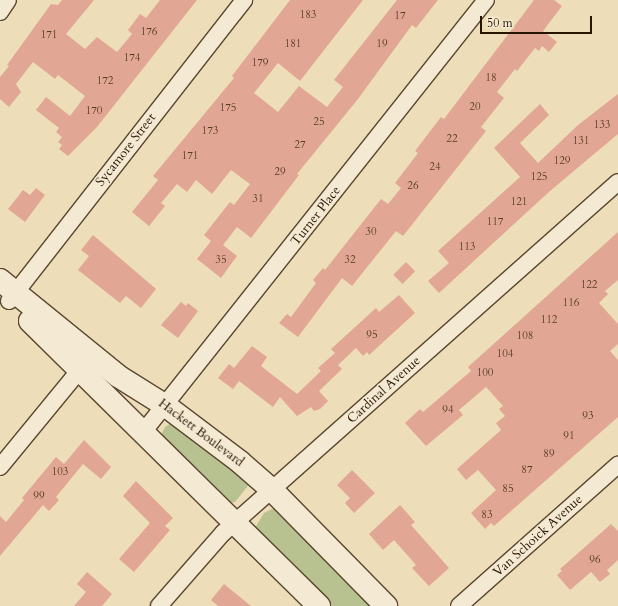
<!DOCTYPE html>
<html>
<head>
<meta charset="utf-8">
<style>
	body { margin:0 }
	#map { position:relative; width:618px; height:606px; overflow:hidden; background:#eeddb9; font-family:Cardo,serif }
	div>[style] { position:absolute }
	.green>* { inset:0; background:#b8c190 }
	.building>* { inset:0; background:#e1a794; transform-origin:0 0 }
	.roads { filter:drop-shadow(1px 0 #5a472f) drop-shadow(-1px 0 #5a472f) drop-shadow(0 1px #5a472f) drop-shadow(0 -1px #5a472f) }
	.street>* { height:16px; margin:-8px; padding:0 8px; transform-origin:8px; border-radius:8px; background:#f4e9d2 }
	.secondary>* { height:22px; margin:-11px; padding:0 11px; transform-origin:11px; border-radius:11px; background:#f4e9d2 }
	span { translate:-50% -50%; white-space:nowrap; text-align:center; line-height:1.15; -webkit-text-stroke:3px #f4e9d2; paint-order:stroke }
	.number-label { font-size:11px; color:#563a26 }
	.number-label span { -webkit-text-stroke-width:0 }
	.street-label { font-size:13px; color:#281501 }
	.scale { position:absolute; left:480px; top:16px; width:112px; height:18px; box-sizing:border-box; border:2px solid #281501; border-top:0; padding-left:5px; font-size:12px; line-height:14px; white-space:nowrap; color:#281501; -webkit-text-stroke:3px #f4e9d2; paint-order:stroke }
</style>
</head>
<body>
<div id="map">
	<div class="green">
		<div style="clip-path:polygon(171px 423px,251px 482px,235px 502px,229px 503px,161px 435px,165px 427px)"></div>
		<div style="clip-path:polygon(276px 507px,376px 606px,328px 606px,255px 528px,264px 513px)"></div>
	</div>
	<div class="building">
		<div style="clip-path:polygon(62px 0,94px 0,66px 34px,85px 49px,97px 37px,117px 52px,132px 34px,128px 30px,140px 14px,146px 18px,160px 0,197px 0,97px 127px,68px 156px,59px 149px,62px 145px,58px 142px,62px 137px,56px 132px,59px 128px,36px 110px,46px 97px,70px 116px,85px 96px,58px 75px,55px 79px,33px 62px,16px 84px,21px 92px,9px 107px,0 99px,0 77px,9px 66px,7px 65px,51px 4px,58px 5px)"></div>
		<div style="clip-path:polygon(290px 0,363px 0,300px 81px,278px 63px,254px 93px,278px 112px,299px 86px,327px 107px,343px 87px,334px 80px,397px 0,438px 0,416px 28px,412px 25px,358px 99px,297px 174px,299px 175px,251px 238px,237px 227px,223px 245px,237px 256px,221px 278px,197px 259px,211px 241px,204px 235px,230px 202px,234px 205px,250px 184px,231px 170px,212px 194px,196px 180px,187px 192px,177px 184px,161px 203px,165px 206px,149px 226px,132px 212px,158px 180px,153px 176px,234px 78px,232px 76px)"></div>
		<div style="clip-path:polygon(534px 0,554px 0,562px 6px,543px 31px,557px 42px,549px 52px,542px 46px,539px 51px,535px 48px,517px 71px,515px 69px,497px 92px,504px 98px,481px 127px,486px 131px,403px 236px,396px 231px,352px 286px,342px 278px,298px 337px,279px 323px,287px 314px,291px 317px,316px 283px,313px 280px,323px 268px,325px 270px,381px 199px,388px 204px,401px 188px,395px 183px,418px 153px,415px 151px,441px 117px,444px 119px)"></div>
		<div style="clip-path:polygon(618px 94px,618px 134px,550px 191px,439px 293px,428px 281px,449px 263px,438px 251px,520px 177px,494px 148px,540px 104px,549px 115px,520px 143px,538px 163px,578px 125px)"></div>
		<div style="clip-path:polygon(36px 188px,45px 195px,25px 222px,8px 209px,23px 190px,30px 195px)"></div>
		<div style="clip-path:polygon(618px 232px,618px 280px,605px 291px,608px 294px,599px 303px,618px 324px,618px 344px,610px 351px,618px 360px,618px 417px,494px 526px,491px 523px,485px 529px,471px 513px,496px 490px,478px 470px,466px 480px,457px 469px,501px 430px,496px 423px,505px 416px,499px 409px,503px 406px,486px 387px,459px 410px,463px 415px,426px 446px,405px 423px,420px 409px,423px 412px,471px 371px,468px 367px)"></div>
		<div style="clip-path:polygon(93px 235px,156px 289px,141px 308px,126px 296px,120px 303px,78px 270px,89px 256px,81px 250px)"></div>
		<div style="left:406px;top:262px;width:13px;height:18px;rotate:45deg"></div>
		<div style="clip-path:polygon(399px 295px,415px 313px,369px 355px,367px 352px,363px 356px,356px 348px,338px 365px,342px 369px,319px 391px,328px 401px,320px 409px,314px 411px,311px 407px,297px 416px,280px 397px,273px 407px,239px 381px,233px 389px,218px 378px,229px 364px,234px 368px,252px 346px,267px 357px,261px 366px,297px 394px,321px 371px,318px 368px,335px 353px,331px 349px,376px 308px,379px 312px)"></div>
		<div style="clip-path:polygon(181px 302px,186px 306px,188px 303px,198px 311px,178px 338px,161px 325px)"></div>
		<div style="clip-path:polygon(84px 440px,111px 467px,101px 479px,83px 464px,56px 497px,59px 500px,49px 511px,43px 505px,0 556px,0 516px,6px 522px,24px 500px,22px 498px,56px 457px,64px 464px)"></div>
		<div style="clip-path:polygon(352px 470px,375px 493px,354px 513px,345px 503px,350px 498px,337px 485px)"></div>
		<div style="clip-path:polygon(136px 481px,173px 518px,165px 526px,170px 530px,134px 572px,119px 559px,150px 523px,123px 496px)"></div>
		<div style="clip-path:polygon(400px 505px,415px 522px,411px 525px,449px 568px,429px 586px,412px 568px,416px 565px,394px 540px,383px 550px,369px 534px)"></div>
		<div style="clip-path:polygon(611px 524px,618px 531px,618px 560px,607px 570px,610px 574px,600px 582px,591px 572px,570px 590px,557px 575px,562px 571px,560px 569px)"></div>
		<div style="clip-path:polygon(87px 572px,112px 594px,102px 606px,74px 606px,86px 592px,77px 584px)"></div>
		<div style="clip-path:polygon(224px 584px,251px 606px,218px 606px,211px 600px)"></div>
	</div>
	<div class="roads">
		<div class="street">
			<div style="left:0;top:12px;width:14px;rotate:-56deg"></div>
			<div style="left:9px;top:301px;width:382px;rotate:-52deg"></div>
			<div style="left:144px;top:431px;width:550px;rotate:-51.57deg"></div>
			<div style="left:0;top:467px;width:137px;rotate:-50.6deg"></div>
			<div style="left:159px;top:606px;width:97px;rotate:-48.8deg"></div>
			<div style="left:223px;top:533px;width:528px;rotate:-41.62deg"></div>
			<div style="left:459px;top:606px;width:213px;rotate:-41.6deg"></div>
		</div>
		<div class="secondary">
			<div style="left:0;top:280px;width:152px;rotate:39.1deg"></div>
			<div style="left:118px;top:376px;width:57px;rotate:32deg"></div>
			<div style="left:166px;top:406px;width:93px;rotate:37.1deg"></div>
			<div style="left:240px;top:462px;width:43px;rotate:41.2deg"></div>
			<div style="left:272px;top:490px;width:163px;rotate:45.5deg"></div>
			<div style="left:30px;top:321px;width:406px;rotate:44.6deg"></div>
		</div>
	</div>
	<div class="number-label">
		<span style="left:308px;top:15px">183</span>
		<span style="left:400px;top:16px">17</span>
		<span style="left:149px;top:32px">176</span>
		<span style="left:49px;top:35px">171</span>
		<span style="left:293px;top:44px">181</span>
		<span style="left:382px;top:44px">19</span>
		<span style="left:132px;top:58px">174</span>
		<span style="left:260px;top:63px">179</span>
		<span style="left:491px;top:78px">18</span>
		<span style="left:105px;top:81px">172</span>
		<span style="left:475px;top:107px">20</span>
		<span style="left:228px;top:108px">175</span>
		<span style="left:94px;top:111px">170</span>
		<span style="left:319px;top:122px">25</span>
		<span style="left:602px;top:125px">133</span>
		<span style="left:210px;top:131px">173</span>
		<span style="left:452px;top:139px">22</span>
		<span style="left:581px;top:141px">131</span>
		<span style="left:300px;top:145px">27</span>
		<span style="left:190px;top:156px">171</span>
		<span style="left:562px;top:161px">129</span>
		<span style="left:435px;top:167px">24</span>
		<span style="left:280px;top:172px">29</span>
		<span style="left:539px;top:177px">125</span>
		<span style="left:413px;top:186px">26</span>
		<span style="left:258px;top:199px">31</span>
		<span style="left:519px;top:202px">121</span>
		<span style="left:495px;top:222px">117</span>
		<span style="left:371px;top:232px">30</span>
		<span style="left:467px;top:247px">113</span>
		<span style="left:221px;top:260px">35</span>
		<span style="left:350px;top:260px">32</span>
		<span style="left:589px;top:285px">122</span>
		<span style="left:571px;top:303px">116</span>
		<span style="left:549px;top:320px">112</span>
		<span style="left:372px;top:335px">95</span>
		<span style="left:525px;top:336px">108</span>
		<span style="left:505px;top:354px">104</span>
		<span style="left:485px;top:373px">100</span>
		<span style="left:448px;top:410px">94</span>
		<span style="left:588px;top:416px">93</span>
		<span style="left:569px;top:436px">91</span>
		<span style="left:549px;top:454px">89</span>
		<span style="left:527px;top:470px">87</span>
		<span style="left:60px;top:472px">103</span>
		<span style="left:508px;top:489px">85</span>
		<span style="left:39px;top:496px">99</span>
		<span style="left:487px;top:515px">83</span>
		<span style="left:595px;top:560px">96</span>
	</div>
	<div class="street-label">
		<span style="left:126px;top:150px;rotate:-52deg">Sycamore Street</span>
		<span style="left:316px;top:216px;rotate:-52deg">Turner Place</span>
		<span style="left:384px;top:390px;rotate:-42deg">Cardinal Avenue</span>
		<span style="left:201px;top:433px;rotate:37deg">Hackett Boulevard</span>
		<span style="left:538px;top:536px;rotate:-42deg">Van Schoick Avenue</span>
	</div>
	<div class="scale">50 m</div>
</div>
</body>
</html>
